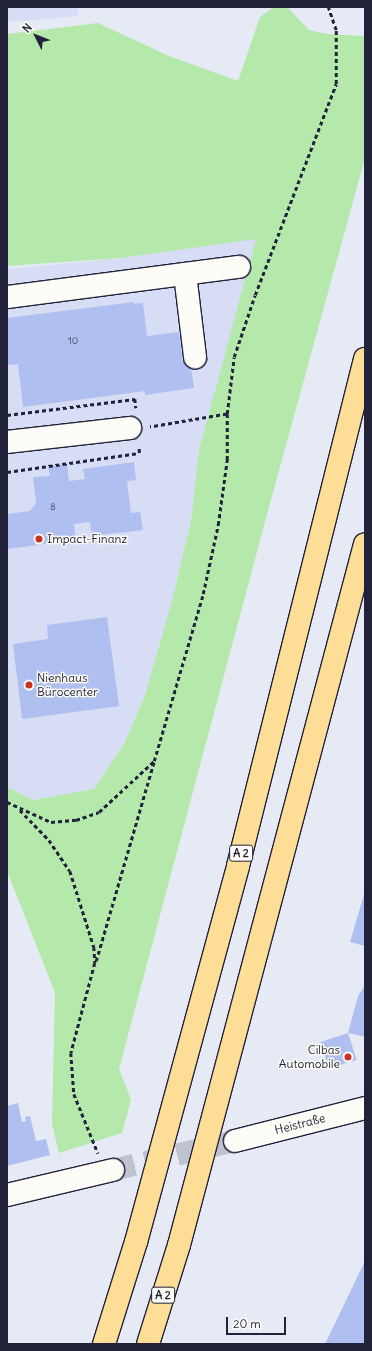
<!DOCTYPE html>
<html>
<head>
<meta charset="utf-8">
<style>
	body { margin:0 }
	#map { position:relative; width:372px; height:1351px; overflow:hidden; background:#e6eaf5; font-family:Delius,sans-serif }
	div>[style] { position:absolute }
	.built>* { inset:0; background:#d6ddf4 }
	.green>* { inset:0; background:#b4e9ab }
	.building>* { inset:0; background:#afc0f0; transform-origin:0 0 }
	.minor-tunnel>* { height:22px; margin-top:-11px; transform-origin:0; background:repeating-linear-gradient(90deg,#bfc2d0 0 22px,transparent 0 33px) }
	.path>* { height:2.5px; margin-top:-1.25px; transform-origin:0; background:repeating-linear-gradient(90deg,#22223b 0 4px,transparent 0 7px) }
	.roads { filter:drop-shadow(1px 0 #22223b) drop-shadow(-1px 0 #22223b) drop-shadow(0 1px #22223b) drop-shadow(0 -1px #22223b) }
	.minor>* { height:22px; margin:-11px; padding:0 11px; transform-origin:11px; border-radius:11px; background:#fdfcf7 }
	.highway>* { height:22px; margin:-11px; padding:0 11px; transform-origin:11px; border-radius:11px; background:#fedd96 }
	.dots>* { width:11px; height:11px; translate:-50% -50%; box-sizing:border-box; border:2px solid #fdfcf7; border-radius:50% }
	span { translate:-50% -50%; white-space:nowrap; text-align:center; line-height:1.15; -webkit-text-stroke:3px #fdfcf7; paint-order:stroke }
	.number-label { font-size:10px; color:#454a68 }
	.number-label span { -webkit-text-stroke-width:0 }
	.shield-label span { padding:1px 3px; background:#fdfcf7; border:1px solid; border-radius:3px; -webkit-text-stroke-width:0 }
	.shield-label { font-size:11px; color:#22223b; font-weight:700 }
	.poi-label { font-size:12px; color:#22223b }
	.left { translate:0 -50%; text-align:left }
	.right { translate:-100% -50%; text-align:right }
	.street-label { font-size:12px; color:#22223b }
	.frame { position:absolute; inset:0; border:8px solid #22223b; pointer-events:none }
	.north { position:absolute; left:16px; top:16px; width:40px; height:40px; -webkit-text-stroke:3px #fdfcf7; paint-order:stroke; rotate:312deg; font-size:11px; font-weight:700; line-height:16px; text-align:center; color:#22223b }
	.north::after { content:''; display:block; margin:auto; width:14px; height:18px; background:#22223b; clip-path:polygon(50% 0,100% 100%,50% 72%,0 100%) }
	.scale { position:absolute; left:226px; top:1317px; width:60px; height:18px; box-sizing:border-box; border:2px solid #22223b; border-top:0; padding-left:5px; font-size:12px; line-height:14px; white-space:nowrap; color:#22223b; -webkit-text-stroke:3px #fdfcf7; paint-order:stroke }
</style>
</head>
<body>
<div id="map">
	<div class="built">
		<div style="clip-path:polygon(7px 7px,77px 7px,79px 16px,7px 22px)"></div>
		<div style="clip-path:polygon(257px 238px,199px 450px,191px 521px,172px 601px,145px 695px,124px 744px,94px 789px,33px 800px,7px 787px,7px 269px,121px 258px)"></div>
	</div>
	<div class="green">
		<div style="clip-path:polygon(274px 7px,287px 7px,309px 30px,327px 34px,365px 36px,365px 158px,266px 518px,119px 1069px,131px 1100px,122px 1133px,59px 1153px,52px 1124px,55px 993px,7px 871px,7px 787px,33px 800px,94px 789px,124px 744px,145px 695px,172px 601px,191px 521px,199px 450px,256px 239px,121px 258px,7px 266px,7px 34px,98px 23px,169px 56px,238px 81px,260px 17px)"></div>
	</div>
	<div class="building">
		<div style="clip-path:polygon(134px 302px,134px 304px,143px 303px,147px 336px,179px 332px,183px 363px,190px 362px,194px 388px,145px 395px,145px 391px,23px 407px,18px 364px,7px 365px,7px 318px)"></div>
		<div style="clip-path:polygon(134px 462px,136px 480px,127px 481px,131px 513px,140px 512px,143px 530px,92px 536px,90px 522px,74px 524px,76px 540px,7px 549px,7px 514px,30px 511px,36px 503px,33px 477px,50px 476px,48px 467px,67px 464px,69px 481px,85px 479px,83px 469px)"></div>
		<div style="clip-path:polygon(107px 617px,119px 706px,22px 719px,13px 644px,48px 639px,47px 625px)"></div>
		<div style="clip-path:polygon(365px 891px,365px 946px,350px 942px)"></div>
		<div style="clip-path:polygon(365px 985px,365px 1037px,348px 1033px,358px 996px)"></div>
		<div style="left:348px;top:1033px;width:28px;height:29px;rotate:72deg"></div>
		<div style="clip-path:polygon(18px 1103px,22px 1122px,26px 1121px,25px 1117px,30px 1116px,36px 1141px,46px 1139px,50px 1155px,7px 1166px,7px 1135px,8px 1134px,7px 1106px)"></div>
		<div style="clip-path:polygon(365px 1261px,365px 1344px,325px 1344px)"></div>
	</div>
	<div class="minor-tunnel">
		<div style="left:113px;top:1170px;width:125px;rotate:-13.4deg"></div>
	</div>
	<div class="path">
		<div style="left:227px;top:414px;width:57px;rotate:-83deg"></div>
		<div style="left:234px;top:357px;width:65px;rotate:-71.3deg"></div>
		<div style="left:255px;top:295px;width:226px;rotate:-69deg"></div>
		<div style="left:336px;top:84px;width:54px;rotate:-90deg"></div>
		<div style="left:336px;top:30px;width:24px;rotate:-109deg"></div>
		<div style="left:7px;top:415px;width:129px;rotate:-7.1deg"></div>
		<div style="left:135px;top:399px;width:9px;rotate:84deg"></div>
		<div style="left:7px;top:472px;width:133px;rotate:-8.2deg"></div>
		<div style="left:139px;top:453px;width:6px;rotate:-90deg"></div>
		<div style="left:7px;top:802px;width:48px;rotate:24.4deg"></div>
		<div style="left:51px;top:822px;width:25px;rotate:-5deg"></div>
		<div style="left:76px;top:820px;width:24px;rotate:-19deg"></div>
		<div style="left:99px;top:812px;width:75px;rotate:-42.8deg"></div>
		<div style="left:154px;top:761px;width:174px;rotate:-73.6deg"></div>
		<div style="left:203px;top:594px;width:71px;rotate:-77.7deg"></div>
		<div style="left:218px;top:525px;width:66px;rotate:-82.1deg"></div>
		<div style="left:227px;top:460px;width:46px;rotate:-90deg"></div>
		<div style="left:227px;top:414px;width:78px;rotate:170.4deg"></div>
		<div style="left:20px;top:810px;width:42px;rotate:46deg"></div>
		<div style="left:49px;top:840px;width:37px;rotate:56deg"></div>
		<div style="left:70px;top:871px;width:80px;rotate:72.5deg"></div>
		<div style="left:94px;top:947px;width:16px;rotate:86deg"></div>
		<div style="left:95px;top:963px;width:93px;rotate:104.9deg"></div>
		<div style="left:71px;top:1053px;width:41px;rotate:85.8deg"></div>
		<div style="left:74px;top:1094px;width:64px;rotate:67.9deg"></div>
		<div style="left:96px;top:961px;width:207px;rotate:-73.8deg"></div>
	</div>
	<div class="roads">
		<div class="minor">
			<div style="left:185px;top:274px;width:84px;rotate:83.1deg"></div>
			<div style="left:7px;top:297px;width:234px;rotate:-7.4deg"></div>
			<div style="left:7px;top:442px;width:124px;rotate:-6.5deg"></div>
			<div style="left:235px;top:1141px;width:134px;rotate:-14.2deg"></div>
			<div style="left:7px;top:1195px;width:109px;rotate:-13.3deg"></div>
		</div>
		<div class="highway">
			<div style="left:104px;top:1344px;width:107px;rotate:-72.6deg"></div>
			<div style="left:136px;top:1242px;width:390px;rotate:-74.8deg"></div>
			<div style="left:238px;top:866px;width:523px;rotate:-75.94deg"></div>
			<div style="left:148px;top:1344px;width:104px;rotate:-72.6deg"></div>
			<div style="left:179px;top:1245px;width:725px;rotate:-75.14deg"></div>
		</div>
	</div>
	<div class="dots">
		<div style="left:39px;top:539px;background:#c8321e"></div>
		<div style="left:29px;top:685px;background:#c8321e"></div>
		<div style="left:348px;top:1057px;background:#c8321e"></div>
	</div>
	<div class="number-label">
		<span style="left:73px;top:341px">10</span>
		<span style="left:53px;top:507px">8</span>
	</div>
	<div class="shield-label">
		<span style="left:241px;top:853px">A 2</span>
		<span style="left:163px;top:1295px">A 2</span>
	</div>
	<div class="poi-label">
		<span class="left" style="left:47px;top:539px">Impact-Finanz</span>
		<span class="left" style="left:37px;top:685px">Nienhaus<br>Bürocenter</span>
		<span class="right" style="left:340px;top:1057px">Cilbas<br>Automobile</span>
	</div>
	<div class="street-label">
		<span style="left:300px;top:1124px;rotate:-14deg">Heistraße</span>
	</div>
	<div class="frame"></div>
	<div class="north">N</div>
	<div class="scale">20 m</div>
</div>
</body>
</html>
